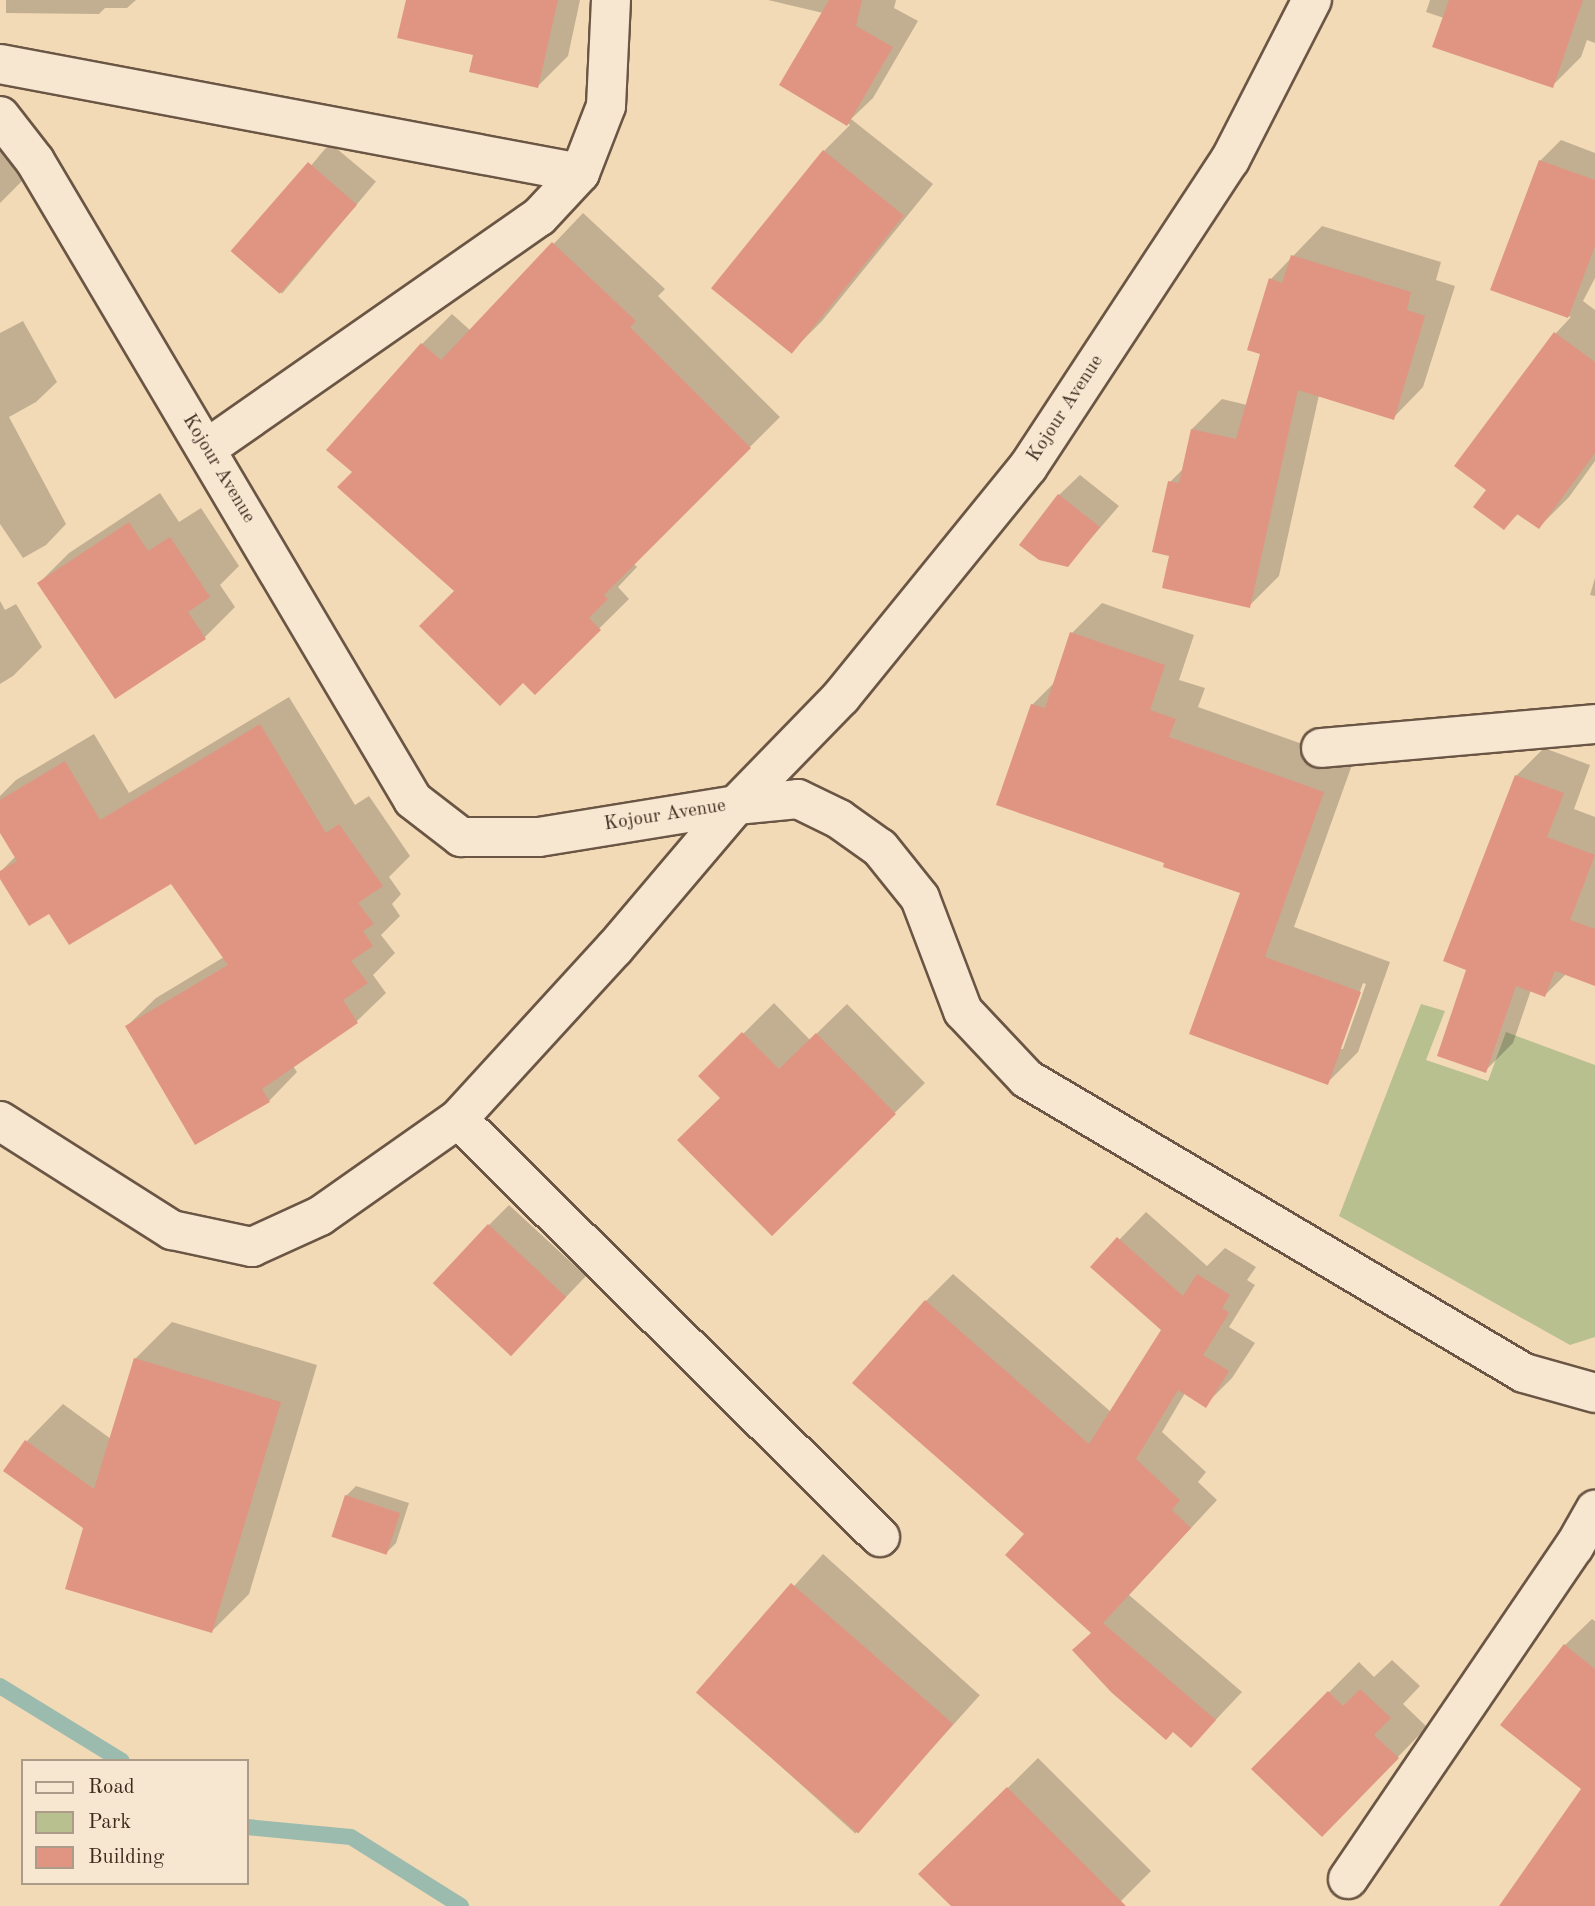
<!DOCTYPE html>
<html>
<head>
<meta charset="utf-8">
<style>
	body { margin:0 }
	#map { position:relative; width:1595px; height:1906px; overflow:hidden; background:#f3dab6; font-family:"Old Standard TT",serif }
	div>[style] { position:absolute }
	.green>* { inset:0; background:#b9c090 }
	.shadow>* { inset:0; background:#0003; transform-origin:0 0 }
	.stream>* { height:16px; margin:-8px; padding:0 8px; transform-origin:8px; border-radius:8px; background:#9bbbae }
	.building>* { inset:0; background:#e09583; transform-origin:0 0 }
	.roads { filter:drop-shadow(2px 0 #6b5645) drop-shadow(-2px 0 #6b5645) drop-shadow(0 2px #6b5645) drop-shadow(0 -2px #6b5645) }
	.minor>* { height:38px; margin:-19px; padding:0 19px; transform-origin:19px; border-radius:19px; background:#f7e7d0 }
	span { translate:-50% -50%; white-space:nowrap; text-align:center; line-height:1.15; -webkit-text-stroke:5px #f7e7d0; paint-order:stroke }
	.street-label { font-size:19px; color:#3e2a1f }
	.legend { position:absolute; left:21px; top:1759px; width:228px; height:126px; box-sizing:border-box; background:#f7e7d0; border:2px solid #ad9b89; margin:0; padding:9px 12px; list-style:none; font-size:21px; color:#3e2a1f }
	.legend li { display:flex; align-items:center; gap:14px; height:35px }
	.legend b { width:35px; border:2px solid #ad9b89 }
</style>
</head>
<body>
<div id="map">
	<div class="green">
		<div style="clip-path:polygon(1421px 1004px,1445px 1011px,1426px 1060px,1488px 1081px,1506px 1032px,1595px 1065px,1595px 1337px,1570px 1345px,1339px 1216px)"></div>
	</div>
	<div class="shadow">
		<div style="clip-path:polygon(6px 0,136px 0,127px 8px,105px 8px,99px 14px,6px 13px)"></div>
		<div style="clip-path:polygon(407px 0,580px 0,568px 56px,538px 86px,475px 54px)"></div>
		<div style="clip-path:polygon(768px 0,896px 0,894px 8px,918px 21px,873px 98px,851px 119px,933px 184px,822px 321px,792px 351px,824px 151px,850px 125px,781px 84px,823px 13px)"></div>
		<div style="clip-path:polygon(1430px 0,1595px 0,1595px 43px,1587px 40px,1581px 57px,1552px 86px,1444px 18px,1426px 12px)"></div>
		<div style="clip-path:polygon(0 124px,28px 175px,0 203px)"></div>
		<div style="clip-path:polygon(1561px 140px,1595px 153px,1595px 278px,1583px 301px,1595px 310px,1595px 461px,1569px 497px,1539px 527px,1519px 513px,1504px 528px,1489px 489px,1457px 466px,1556px 333px,1571px 317px,1493px 289px,1540px 161px)"></div>
		<div style="left:330px;top:143px;width:60px;height:146px;rotate:40deg"></div>
		<div style="clip-path:polygon(583px 213px,665px 289px,658px 296px,780px 417px,633px 563px,637px 567px,618px 587px,629px 599px,535px 692px,457px 591px,354px 472px,422px 344px,452px 314px,471px 331px)"></div>
		<div style="clip-path:polygon(1322px 226px,1441px 262px,1436px 280px,1455px 286px,1423px 387px,1393px 418px,1319px 395px,1279px 576px,1249px 606px,1171px 554px,1170px 482px,1184px 468px,1192px 429px,1222px 399px,1247px 405px,1262px 352px,1271px 279px)"></div>
		<div style="clip-path:polygon(23px 321px,57px 382px,36px 402px,9px 417px,66px 524px,46px 545px,23px 558px,0 524px,0 333px)"></div>
		<div style="clip-path:polygon(1080px 475px,1119px 506px,1068px 565px,1059px 495px)"></div>
		<div style="clip-path:polygon(160px 493px,179px 522px,201px 508px,239px 566px,220px 585px,235px 607px,205px 637px,115px 697px,39px 583px,69px 553px)"></div>
		<div style="clip-path:polygon(1595px 578px,1595px 596px,1590px 595px)"></div>
		<div style="clip-path:polygon(0 601px,5px 610px,16px 604px,42px 647px,13px 676px,0 684px)"></div>
		<div style="clip-path:polygon(evenodd,1102px 603px,1194px 635px,1179px 680px,1205px 688px,1198px 707px,1353px 762px,1294px 927px,1390px 962px,1358px 1052px,1327px 1083px,1191px 1033px,1242px 892px,1167px 862px,1032px 705px,1056px 681px,1072px 633px,1102px 603px,1363px 983px,1366px 984px,1343px 1049px,1339px 1049px,1363px 983px)"></div>
		<div style="clip-path:polygon(289px 697px,355px 805px,369px 796px,410px 856px,389px 877px,401px 894px,392px 904px,400px 916px,381px 935px,395px 953px,373px 975px,386px 993px,357px 1021px,293px 1066px,297px 1072px,269px 1101px,127px 1026px,156px 998px,224px 957px,171px 882px,50px 911px,0 876px,0 872px,16px 856px,0 830px,0 796px,16px 780px,94px 734px,129px 793px)"></div>
		<div style="clip-path:polygon(1544px 748px,1590px 765px,1574px 809px,1595px 817px,1595px 984px,1567px 973px,1545px 995px,1531px 990px,1513px 1043px,1485px 1071px,1468px 969px,1516px 776px)"></div>
		<div style="clip-path:polygon(774px 1003px,810px 1040px,847px 1004px,925px 1083px,772px 1234px,722px 1098px,701px 1076px)"></div>
		<div style="clip-path:polygon(509px 1205px,586px 1276px,531px 1334px,489px 1225px)"></div>
		<div style="clip-path:polygon(1146px 1212px,1207px 1266px,1225px 1248px,1256px 1267px,1247px 1280px,1255px 1285px,1229px 1327px,1255px 1343px,1232px 1378px,1205px 1405px,1185px 1393px,1162px 1432px,1206px 1472px,1198px 1482px,1217px 1500px,1129px 1595px,1242px 1692px,1191px 1746px,1092px 1632px,1026px 1534px,926px 1301px,953px 1274px,1111px 1412px,1163px 1330px,1093px 1267px)"></div>
		<div style="clip-path:polygon(172px 1322px,317px 1365px,249px 1594px,212px 1631px,85px 1527px,27px 1441px,63px 1404px,111px 1439px,135px 1359px)"></div>
		<div style="clip-path:polygon(356px 1486px,409px 1503px,396px 1543px,386px 1553px,346px 1496px)"></div>
		<div style="left:823px;top:1554px;width:211px;height:186px;rotate:42deg"></div>
		<div style="clip-path:polygon(1592px 1619px,1595px 1621px,1595px 1906px,1501px 1906px,1584px 1788px,1565px 1645px)"></div>
		<div style="clip-path:polygon(1392px 1660px,1420px 1686px,1403px 1704px,1427px 1727px,1322px 1835px,1253px 1769px,1359px 1662px,1374px 1677px)"></div>
		<div style="clip-path:polygon(1038px 1758px,1151px 1871px,1116px 1906px,953px 1906px,921px 1874px)"></div>
	</div>
	<div class="stream">
		<div style="left:0;top:1686px;width:143px;rotate:31.6deg"></div>
		<div style="left:247px;top:1827px;width:104px;rotate:5.5deg"></div>
		<div style="left:351px;top:1837px;width:130px;rotate:32.1deg"></div>
	</div>
	<div class="building">
		<div style="clip-path:polygon(406px 0,558px 0,538px 88px,469px 72px,473px 55px,397px 38px)"></div>
		<div style="clip-path:polygon(829px 0,862px 0,856px 26px,893px 47px,847px 126px,779px 85px)"></div>
		<div style="clip-path:polygon(1449px 0,1583px 0,1553px 88px,1432px 47px)"></div>
		<div style="left:823px;top:150px;width:104px;height:178px;rotate:39deg"></div>
		<div style="clip-path:polygon(1539px 160px,1595px 180px,1595px 246px,1568px 318px,1490px 290px)"></div>
		<div style="left:308px;top:162px;width:65px;height:118px;rotate:41deg"></div>
		<div style="clip-path:polygon(552px 242px,636px 321px,630px 327px,751px 448px,604px 595px,608px 599px,589px 618px,601px 630px,535px 695px,523px 683px,500px 706px,419px 626px,454px 591px,337px 487px,352px 472px,326px 450px,421px 343px,441px 360px)"></div>
		<div style="clip-path:polygon(1291px 255px,1411px 292px,1407px 310px,1425px 316px,1394px 420px,1298px 390px,1250px 608px,1162px 588px,1169px 556px,1152px 552px,1168px 481px,1179px 483px,1191px 429px,1236px 439px,1260px 354px,1247px 350px,1269px 278px,1282px 283px)"></div>
		<div style="clip-path:polygon(1554px 332px,1595px 362px,1595px 453px,1539px 529px,1517px 514px,1504px 530px,1473px 507px,1486px 490px,1454px 466px)"></div>
		<div style="clip-path:polygon(1058px 494px,1100px 527px,1068px 567px,1039px 560px,1019px 545px)"></div>
		<div style="clip-path:polygon(129px 522px,148px 551px,170px 537px,210px 597px,188px 612px,206px 639px,115px 699px,37px 583px)"></div>
		<div style="clip-path:polygon(1070px 632px,1165px 665px,1150px 710px,1176px 719px,1169px 737px,1324px 792px,1265px 957px,1361px 992px,1328px 1085px,1189px 1034px,1240px 893px,1163px 867px,1164px 863px,996px 805px,1031px 704px,1045px 708px)"></div>
		<div style="clip-path:polygon(260px 724px,326px 833px,339px 824px,383px 886px,358px 903px,374px 924px,363px 931px,373px 946px,351px 961px,368px 983px,343px 1000px,358px 1023px,262px 1089px,270px 1102px,195px 1145px,125px 1026px,228px 965px,171px 884px,69px 945px,49px 914px,29px 926px,0 879px,0 871px,17px 861px,0 833px,0 800px,65px 761px,100px 820px)"></div>
		<div style="clip-path:polygon(1515px 775px,1564px 793px,1547px 837px,1595px 855px,1570px 920px,1595px 929px,1595px 986px,1555px 971px,1545px 997px,1516px 986px,1486px 1073px,1437px 1056px,1466px 970px,1443px 961px)"></div>
		<div style="clip-path:polygon(742px 1032px,779px 1069px,816px 1033px,896px 1114px,772px 1236px,677px 1140px,720px 1098px,698px 1076px)"></div>
		<div style="left:488px;top:1224px;width:107px;height:81px;rotate:43deg"></div>
		<div style="clip-path:polygon(1117px 1237px,1183px 1296px,1197px 1274px,1230px 1295px,1222px 1308px,1229px 1313px,1203px 1355px,1229px 1371px,1206px 1408px,1178px 1390px,1136px 1459px,1180px 1500px,1172px 1510px,1191px 1528px,1103px 1623px,1216px 1720px,1191px 1748px,1173px 1732px,1166px 1740px,1111px 1692px,1072px 1650px,1091px 1633px,1005px 1555px,1024px 1534px,852px 1383px,925px 1300px,1089px 1444px,1161px 1330px,1090px 1267px)"></div>
		<div style="clip-path:polygon(134px 1358px,281px 1402px,212px 1633px,65px 1589px,83px 1528px,3px 1471px,25px 1440px,94px 1489px)"></div>
		<div style="left:345px;top:1495px;width:58px;height:44px;rotate:18deg"></div>
		<div style="left:791px;top:1583px;width:215px;height:145px;rotate:41deg"></div>
		<div style="clip-path:polygon(1564px 1644px,1595px 1669px,1595px 1906px,1499px 1906px,1581px 1789px,1500px 1725px)"></div>
		<div style="clip-path:polygon(1360px 1689px,1391px 1718px,1374px 1735px,1399px 1758px,1322px 1837px,1251px 1769px,1328px 1691px,1343px 1706px)"></div>
		<div style="clip-path:polygon(1007px 1787px,1126px 1906px,951px 1906px,918px 1874px)"></div>
	</div>
	<div class="roads">
		<div class="minor">
			<div style="left:0;top:64px;width:590px;rotate:10.64deg"></div>
			<div style="left:0;top:116px;width:57px;rotate:52.1deg"></div>
			<div style="left:35px;top:161px;width:742px;rotate:59.39deg"></div>
			<div style="left:413px;top:800px;width:61px;rotate:37.6deg"></div>
			<div style="left:461px;top:837px;width:78px"></div>
			<div style="left:539px;top:837px;width:200px;rotate:-9.2deg"></div>
			<div style="left:736px;top:805px;width:151px;rotate:-45.8deg"></div>
			<div style="left:841px;top:697px;width:296px;rotate:-50.9deg"></div>
			<div style="left:1028px;top:467px;width:367px;rotate:-56.7deg"></div>
			<div style="left:1230px;top:160px;width:180px;rotate:-62.9deg"></div>
			<div style="left:206px;top:449px;width:406px;rotate:-34.9deg"></div>
			<div style="left:539px;top:217px;width:60px;rotate:-47deg"></div>
			<div style="left:580px;top:173px;width:72px;rotate:-68.8deg"></div>
			<div style="left:606px;top:106px;width:106px;rotate:-87.3deg"></div>
			<div style="left:1321px;top:748px;width:275px;rotate:-5deg"></div>
			<div style="left:458px;top:1119px;width:594px;rotate:44.73deg"></div>
			<div style="left:0;top:1121px;width:204px;rotate:32.4deg"></div>
			<div style="left:172px;top:1230px;width:82px;rotate:12deg"></div>
			<div style="left:252px;top:1247px;width:75px;rotate:-24.5deg"></div>
			<div style="left:320px;top:1216px;width:169px;rotate:-35.1deg"></div>
			<div style="left:458px;top:1119px;width:231px;rotate:-47.5deg"></div>
			<div style="left:614px;top:949px;width:189px;rotate:-49.7deg"></div>
			<div style="left:736px;top:805px;width:62px;rotate:-5.5deg"></div>
			<div style="left:798px;top:799px;width:46px;rotate:26deg"></div>
			<div style="left:839px;top:819px;width:50px;rotate:35.3deg"></div>
			<div style="left:880px;top:848px;width:64px;rotate:51.3deg"></div>
			<div style="left:920px;top:898px;width:121px;rotate:69.2deg"></div>
			<div style="left:963px;top:1011px;width:93px;rotate:46.7deg"></div>
			<div style="left:1027px;top:1079px;width:577px;rotate:30.61deg"></div>
			<div style="left:1524px;top:1373px;width:74px;rotate:15.7deg"></div>
			<div style="left:1348px;top:1879px;width:402px;rotate:-55.8deg"></div>
			<div style="left:1574px;top:1547px;width:43px;rotate:-60.4deg"></div>
		</div>
	</div>
	<div class="street-label">
		<span style="left:1066px;top:409px;rotate:-57deg">Kojour Avenue</span>
		<span style="left:218px;top:469px;rotate:59deg">Kojour Avenue</span>
		<span style="left:665px;top:816px;rotate:-9deg">Kojour Avenue</span>
	</div>
	<ul class="legend">
	<li><b style="height:9px;background:#f7e7d0"></b>Road</li>
	<li><b style="height:19px;background:#b9c090"></b>Park</li>
	<li><b style="height:19px;background:#e09583"></b>Building</li>
	</ul>
</div>
</body>
</html>
